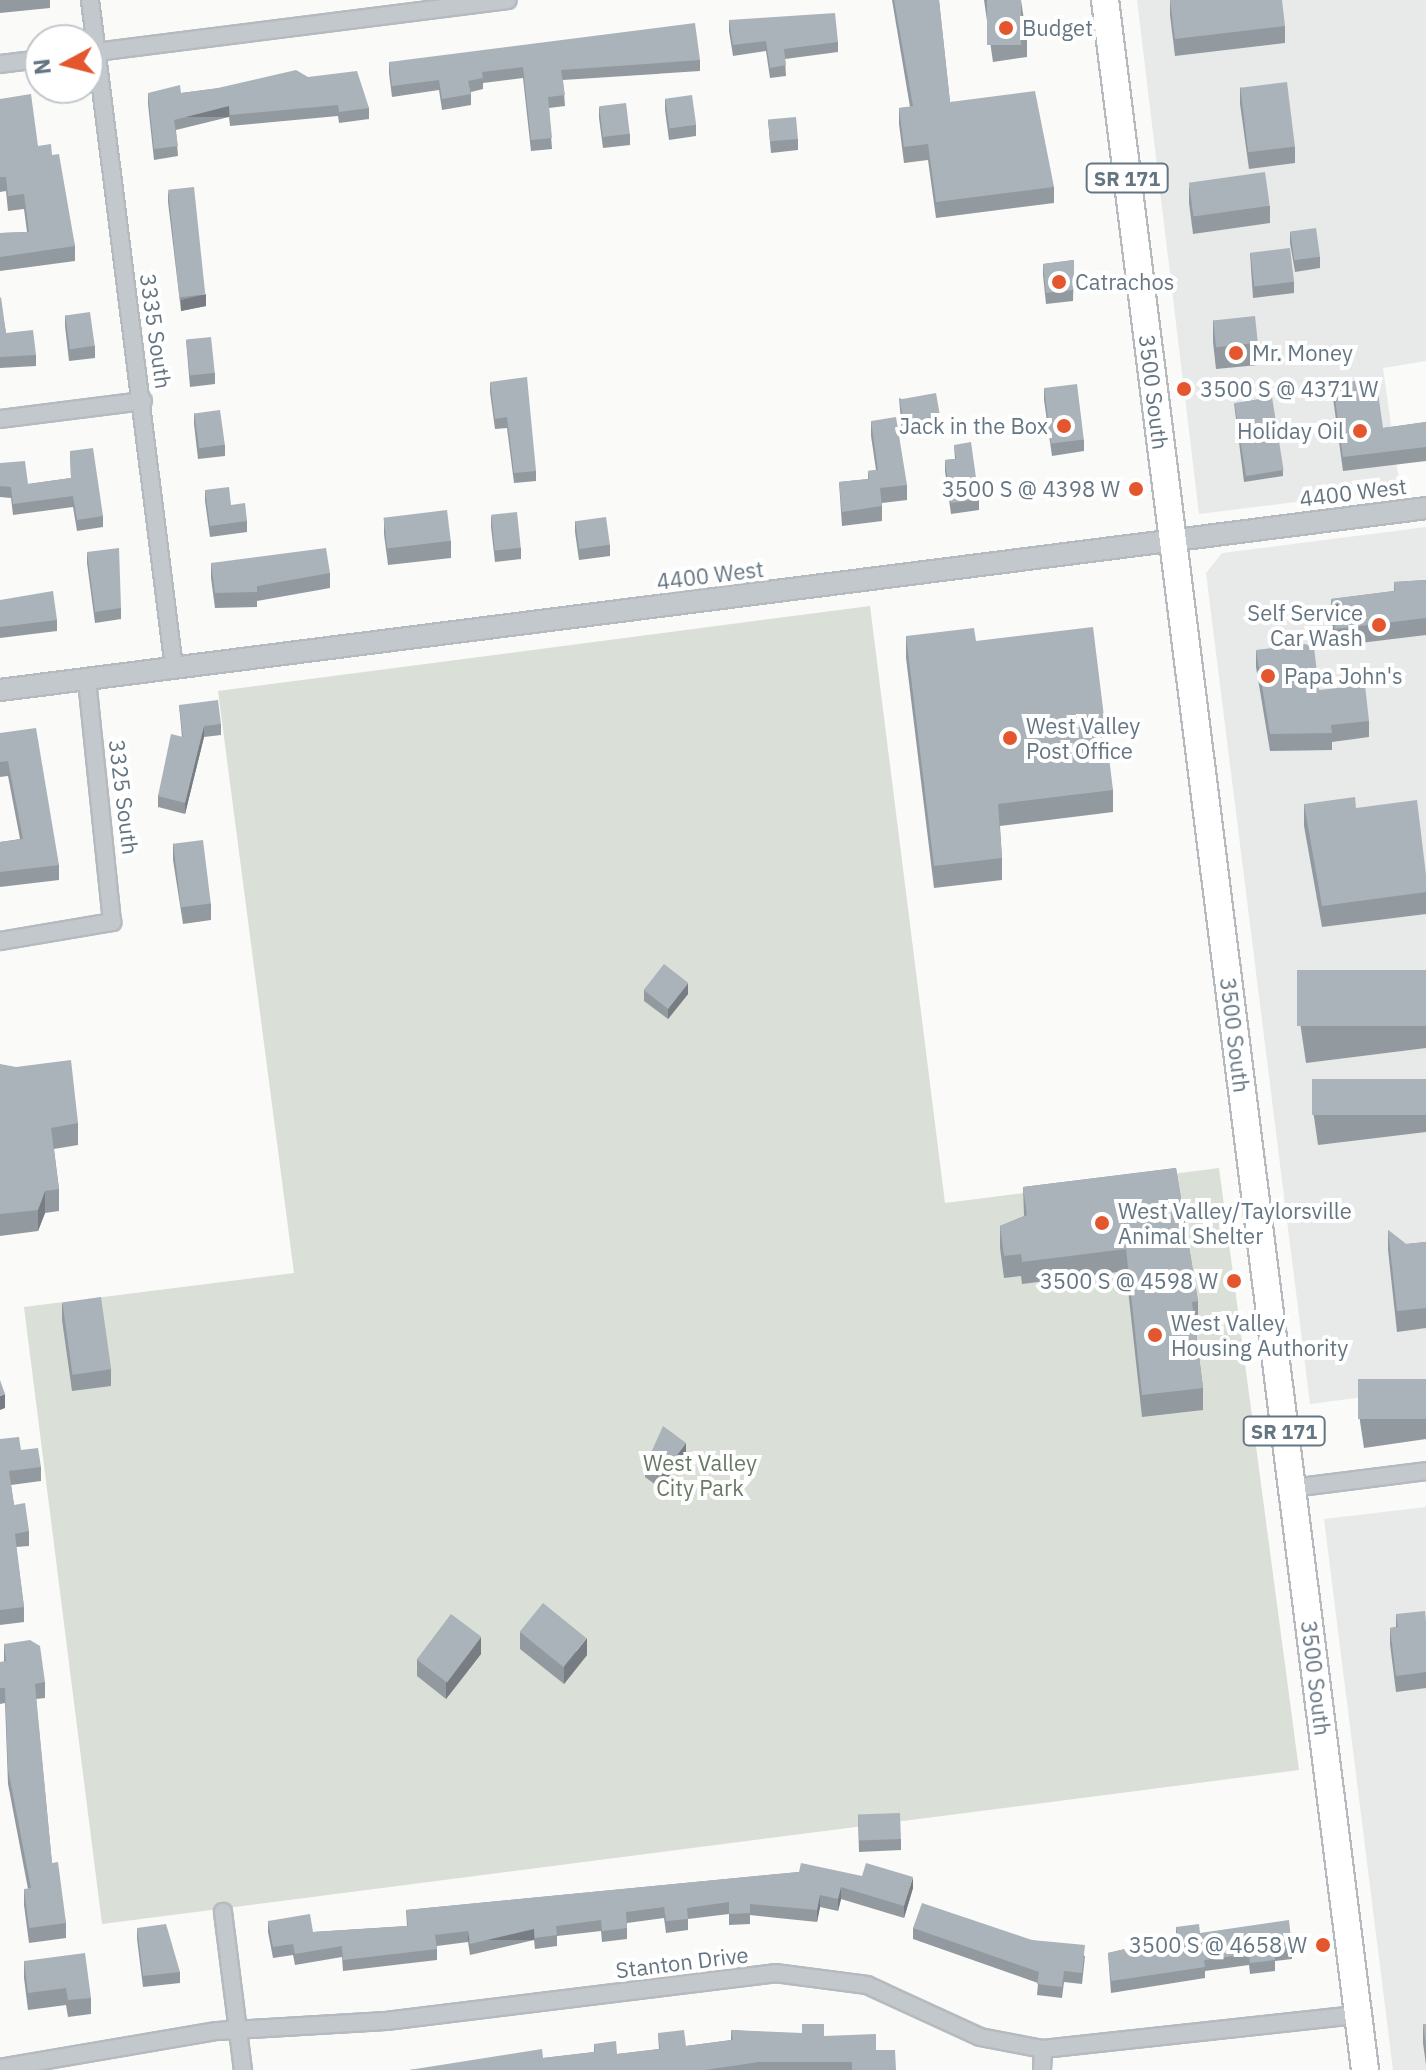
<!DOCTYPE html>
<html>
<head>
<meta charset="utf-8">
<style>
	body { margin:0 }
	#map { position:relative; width:1426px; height:2070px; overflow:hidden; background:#fafaf8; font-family:"IBM Plex Sans",sans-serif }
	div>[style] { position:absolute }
	.built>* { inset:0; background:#e8e9e9 }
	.green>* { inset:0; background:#dadfd7 }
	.roads { filter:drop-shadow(2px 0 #b5babe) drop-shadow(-2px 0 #b5babe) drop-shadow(0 2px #b5babe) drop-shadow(0 -2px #b5babe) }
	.minor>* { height:16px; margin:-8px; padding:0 8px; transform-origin:8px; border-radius:8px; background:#c3c8cc }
	.tertiary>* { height:20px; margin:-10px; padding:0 10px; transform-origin:10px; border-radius:10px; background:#c3c8cc }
	.primary>* { height:26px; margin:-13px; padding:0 13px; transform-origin:13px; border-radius:13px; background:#fff }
	.wall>* { inset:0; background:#929a9f }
	.shaded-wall>* { inset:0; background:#777d82; transform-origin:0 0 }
	.building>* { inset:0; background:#aab3b9; transform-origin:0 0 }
	.dots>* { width:22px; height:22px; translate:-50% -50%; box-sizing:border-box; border:4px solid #fff; border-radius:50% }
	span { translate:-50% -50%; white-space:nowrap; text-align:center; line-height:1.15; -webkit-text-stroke:8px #fff; paint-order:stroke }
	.shield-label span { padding:2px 6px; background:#fff; border:2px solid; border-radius:6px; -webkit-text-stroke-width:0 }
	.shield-label { font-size:20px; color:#657683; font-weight:700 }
	.poi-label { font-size:22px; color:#657683 }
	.left { translate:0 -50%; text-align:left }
	.right { translate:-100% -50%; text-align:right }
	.street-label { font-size:22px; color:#657683 }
	.park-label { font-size:22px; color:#687a64 }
	.north { position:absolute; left:24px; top:24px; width:80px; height:80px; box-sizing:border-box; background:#fff; border:2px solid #c1c8cd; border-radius:50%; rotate:263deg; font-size:22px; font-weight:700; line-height:32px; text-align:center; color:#657683 }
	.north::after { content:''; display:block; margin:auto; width:28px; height:36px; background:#e4572e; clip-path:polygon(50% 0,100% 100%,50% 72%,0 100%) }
</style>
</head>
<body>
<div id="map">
	<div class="built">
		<div style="clip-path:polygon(1137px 0,1426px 0,1426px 361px,1383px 368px,1400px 489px,1199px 514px)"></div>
		<div style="clip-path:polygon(1426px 527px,1426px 1389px,1310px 1404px,1206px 573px,1222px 553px)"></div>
		<div style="clip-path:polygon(1426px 1507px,1426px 2070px,1393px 2070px,1324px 1519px)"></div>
	</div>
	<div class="green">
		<div style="clip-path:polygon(870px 606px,945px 1203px,1219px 1168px,1299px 1770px,102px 1924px,24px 1307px,294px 1273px,218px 691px)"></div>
	</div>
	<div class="roads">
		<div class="minor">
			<div style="left:90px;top:0;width:673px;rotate:82.83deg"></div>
			<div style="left:88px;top:53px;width:423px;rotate:-7.2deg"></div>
			<div style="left:0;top:64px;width:40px;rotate:-7.1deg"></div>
			<div style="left:0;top:419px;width:144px;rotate:-7.2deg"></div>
			<div style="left:0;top:941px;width:114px;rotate:-9.6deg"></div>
			<div style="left:112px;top:922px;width:244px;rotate:-95.9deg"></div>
			<div style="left:1292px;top:1488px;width:135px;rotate:-7.2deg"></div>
			<div style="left:223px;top:1912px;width:159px;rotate:82.8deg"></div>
			<div style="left:0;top:2068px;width:220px;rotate:-9.7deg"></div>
			<div style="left:217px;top:2031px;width:169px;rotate:-3.4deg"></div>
			<div style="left:386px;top:2021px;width:392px;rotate:-7deg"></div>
			<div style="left:775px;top:1973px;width:93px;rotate:7.4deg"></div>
			<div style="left:867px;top:1985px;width:124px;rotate:24.7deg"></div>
			<div style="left:980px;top:2037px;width:64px;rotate:10.8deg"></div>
			<div style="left:1043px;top:2049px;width:317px;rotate:-6.2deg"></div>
			<div style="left:1042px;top:2070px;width:21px;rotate:-87deg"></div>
		</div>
		<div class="tertiary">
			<div style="left:0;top:690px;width:1438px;rotate:-7.27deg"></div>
		</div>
		<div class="primary">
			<div style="left:1105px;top:0;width:2086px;rotate:82.84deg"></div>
		</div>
	</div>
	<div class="wall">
		<div style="clip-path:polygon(0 0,50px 0,50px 8px,0 13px)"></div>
		<div style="clip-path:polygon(892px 0,939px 0,950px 102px,1054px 187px,1054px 203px,936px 218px,928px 160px,904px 163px,899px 124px,899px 108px,910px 107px)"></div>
		<div style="clip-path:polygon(984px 0,1021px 0,1027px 40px,1027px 57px,993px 62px)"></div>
		<div style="clip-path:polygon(1170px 0,1285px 26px,1285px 43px,1175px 56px,1170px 15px)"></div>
		<div style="clip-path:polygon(729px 20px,838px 42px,838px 52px,785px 59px,786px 76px,770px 78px,766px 51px,733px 56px,729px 31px)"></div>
		<div style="clip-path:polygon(700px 60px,700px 71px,563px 80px,565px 106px,549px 108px,552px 149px,531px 151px,523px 78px,483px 83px,483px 89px,471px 92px,471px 105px,442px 110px,439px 90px,392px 97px,389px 73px,389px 62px)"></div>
		<div style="clip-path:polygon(308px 77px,369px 108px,369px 119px,339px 123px,338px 116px,230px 126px,229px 117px,176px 130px,178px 156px,154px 160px,148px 104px,148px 93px,181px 93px)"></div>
		<div style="clip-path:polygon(1240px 87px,1295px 147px,1295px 163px,1249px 169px,1240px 104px)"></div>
		<div style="clip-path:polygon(0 99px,38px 146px,52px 155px,75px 246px,75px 261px,0 271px,0 233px,27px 232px,24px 209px,8px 211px,6px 191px,0 192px)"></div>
		<div style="clip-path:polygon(665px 99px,696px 125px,696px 136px,669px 140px,665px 110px)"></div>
		<div style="clip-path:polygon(599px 107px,630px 134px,630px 145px,603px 148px,599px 118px)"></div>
		<div style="clip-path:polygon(768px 120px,798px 139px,798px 150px,771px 153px)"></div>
		<div style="clip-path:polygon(1189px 187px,1270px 206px,1270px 223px,1193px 234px,1189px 203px)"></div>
		<div style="clip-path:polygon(168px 191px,206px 306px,181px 311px,168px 202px)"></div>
		<div style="clip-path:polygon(1290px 232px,1320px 257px,1320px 268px,1295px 272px,1290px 243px)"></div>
		<div style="clip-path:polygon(1250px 253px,1294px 282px,1294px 293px,1253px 298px)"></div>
		<div style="clip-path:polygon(1074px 260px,1073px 301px,1046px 304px,1043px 275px,1043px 264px)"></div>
		<div style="clip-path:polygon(0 298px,6px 333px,36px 355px,36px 366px,0 368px)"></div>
		<div style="clip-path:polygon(65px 315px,95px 346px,95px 358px,69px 361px,65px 326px)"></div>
		<div style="clip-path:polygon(1213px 320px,1258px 343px,1258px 365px,1216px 369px,1213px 342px)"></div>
		<div style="clip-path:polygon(186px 340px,215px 373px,215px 384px,190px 387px)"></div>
		<div style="clip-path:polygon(490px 382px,536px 471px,536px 481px,514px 483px,507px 428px,495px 429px,490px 392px)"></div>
		<div style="clip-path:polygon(1333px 384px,1383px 428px,1426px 422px,1426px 461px,1343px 471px,1333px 398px)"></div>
		<div style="clip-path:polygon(1044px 388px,1084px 440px,1084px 451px,1052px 456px,1044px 400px)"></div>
		<div style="clip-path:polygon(899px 398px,940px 416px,940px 428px,902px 432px)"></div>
		<div style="clip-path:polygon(1234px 403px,1283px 470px,1283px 476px,1244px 482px)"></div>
		<div style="clip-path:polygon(194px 413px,225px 445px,225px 456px,198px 459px,194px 424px)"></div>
		<div style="clip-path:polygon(871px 421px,907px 485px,907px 500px,882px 503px,882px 521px,842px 526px,839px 482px,868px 479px,868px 471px,876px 470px,871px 436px)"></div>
		<div style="clip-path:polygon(954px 445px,979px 499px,979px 510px,951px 514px,945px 471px,945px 460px,955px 459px)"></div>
		<div style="clip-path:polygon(70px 451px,103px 516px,103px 527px,77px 531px,73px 507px,13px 515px,11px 498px,0 497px,0 463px,28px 484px,71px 478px)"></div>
		<div style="clip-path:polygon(205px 490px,231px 505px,247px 521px,247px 532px,210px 537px,205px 501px)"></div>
		<div style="clip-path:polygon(491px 516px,521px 548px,521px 559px,495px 562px,491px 527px)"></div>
		<div style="clip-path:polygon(384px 518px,451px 541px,451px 558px,388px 565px,384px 534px)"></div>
		<div style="clip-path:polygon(575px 521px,610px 545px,610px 556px,579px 560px,575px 532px)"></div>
		<div style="clip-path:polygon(87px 552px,121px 608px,121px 619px,95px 623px,87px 563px)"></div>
		<div style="clip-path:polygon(211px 563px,330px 573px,330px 588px,257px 601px,257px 607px,215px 608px,211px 578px)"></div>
		<div style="clip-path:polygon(1426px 580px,1426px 635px,1335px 646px,1331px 615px,1331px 599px,1394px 591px,1394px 582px)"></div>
		<div style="clip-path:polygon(0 600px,57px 620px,57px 631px,0 638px)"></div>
		<div style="clip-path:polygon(906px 636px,976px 641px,1113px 790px,1113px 812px,1000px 826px,1002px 858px,1002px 880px,934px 888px,906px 658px)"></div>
		<div style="clip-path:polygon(1256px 650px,1369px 721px,1369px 737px,1332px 742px,1332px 750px,1270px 751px,1256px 667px)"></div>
		<div style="clip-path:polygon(179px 705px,221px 724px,221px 735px,204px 737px,185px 814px,158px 807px,158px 796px,182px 737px)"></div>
		<div style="clip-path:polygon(0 733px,59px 865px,59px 880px,0 887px,0 842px,20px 839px,8px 776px,0 777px)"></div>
		<div style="clip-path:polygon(1304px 804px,1356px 808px,1426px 892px,1426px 914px,1322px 927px,1304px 826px)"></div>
		<div style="clip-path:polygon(173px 843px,211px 904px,211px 920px,183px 924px,173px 860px)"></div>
		<div style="clip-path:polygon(1426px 970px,1426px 1048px,1306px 1063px,1298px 1009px,1298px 987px)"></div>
		<div style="clip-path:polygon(644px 990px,688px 994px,668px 1019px,644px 1001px)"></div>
		<div style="clip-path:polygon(0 1064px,78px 1123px,78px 1145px,54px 1149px,59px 1189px,59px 1211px,45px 1213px,38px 1231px,0 1236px)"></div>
		<div style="clip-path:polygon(1426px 1079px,1426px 1132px,1318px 1145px,1313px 1110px,1313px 1094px)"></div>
		<div style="clip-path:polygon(1176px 1168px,1198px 1301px,1198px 1323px,1195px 1323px,1203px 1388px,1203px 1410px,1142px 1417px,1126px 1271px,1022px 1284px,1021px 1276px,1004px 1278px,1000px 1248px,1000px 1226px,1024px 1216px,1023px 1187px)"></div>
		<div style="clip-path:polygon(1388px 1230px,1406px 1244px,1426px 1242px,1426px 1328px,1397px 1332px,1388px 1250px)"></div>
		<div style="clip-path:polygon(62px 1303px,111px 1369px,111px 1386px,72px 1391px,62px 1320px)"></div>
		<div style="clip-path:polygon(1426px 1379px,1426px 1439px,1364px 1448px,1358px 1408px,1358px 1387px)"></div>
		<div style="clip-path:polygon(0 1439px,21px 1450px,41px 1467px,41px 1481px,11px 1485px,14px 1505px,29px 1531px,29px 1546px,16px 1547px,24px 1607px,24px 1622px,0 1625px)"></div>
		<div style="clip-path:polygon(686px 1454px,660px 1488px,645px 1477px,645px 1466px)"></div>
		<div style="clip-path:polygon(1396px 1614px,1426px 1622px,1426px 1688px,1396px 1692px,1390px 1644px,1390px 1628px,1396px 1627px)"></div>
		<div style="clip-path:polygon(520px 1632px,587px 1655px,564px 1684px,520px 1649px)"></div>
		<div style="clip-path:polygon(4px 1644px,45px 1682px,45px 1698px,36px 1699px,52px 1863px,66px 1923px,66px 1938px,29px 1943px,24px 1905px,24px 1889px,28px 1889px,8px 1784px,5px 1703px,0 1704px,0 1662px,4px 1662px)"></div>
		<div style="clip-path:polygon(481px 1654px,446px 1699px,417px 1676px,417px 1660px)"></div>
		<div style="clip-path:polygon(858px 1816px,901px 1839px,901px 1850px,859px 1852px)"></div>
		<div style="clip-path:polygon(799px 1872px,913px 1888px,904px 1918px,841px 1899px,838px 1911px,820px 1907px,817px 1922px,750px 1915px,750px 1924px,729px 1925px,729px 1914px,688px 1919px,688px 1930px,666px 1933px,664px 1918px,627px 1923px,627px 1939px,602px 1942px,601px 1931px,557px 1936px,557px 1946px,535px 1949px,534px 1940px,470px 1955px,468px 1942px,437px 1946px,437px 1960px,343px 1971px,342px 1957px,295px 1965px,293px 1955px,273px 1958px,268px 1932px,268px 1921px,313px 1932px,407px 1926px,406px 1910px)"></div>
		<div style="clip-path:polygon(1176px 1927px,1200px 1933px,1292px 1948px,1292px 1959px,1275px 1961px,1275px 1971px,1250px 1974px,1249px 1965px,1205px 1971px,1205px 1978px,1111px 1993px,1108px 1953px,1176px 1937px)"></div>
		<div style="clip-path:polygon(137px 1928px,180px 1972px,180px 1983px,143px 1987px,137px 1939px)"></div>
		<div style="clip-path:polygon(913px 1928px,1032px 1940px,1085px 1956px,1082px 1984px,1064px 1982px,1062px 1998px,1037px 1995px,1038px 1983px,913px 1939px)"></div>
		<div style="clip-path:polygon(24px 1961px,91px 1998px,91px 2014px,68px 2017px,66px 2005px,28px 2010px,24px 1978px)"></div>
		<div style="clip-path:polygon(1423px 2024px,1426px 2024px,1426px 2065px,1423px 2043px)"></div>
		<div style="clip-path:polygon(731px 2030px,824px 2036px,876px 2050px,896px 2070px,409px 2070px,543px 2058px,594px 2052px,594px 2044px,617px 2054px,659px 2049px,658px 2033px,686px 2046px,731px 2040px)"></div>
	</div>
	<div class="shaded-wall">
		<div style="left:229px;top:106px;width:11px;height:57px;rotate:90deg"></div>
		<div style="clip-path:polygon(206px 294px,206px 306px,181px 311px,181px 300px)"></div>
		<div style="clip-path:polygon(204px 726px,204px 737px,185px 814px,185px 803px)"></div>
		<div style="clip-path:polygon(688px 983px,688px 994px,668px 1019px,668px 1008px)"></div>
		<div style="clip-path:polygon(45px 1191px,45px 1213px,38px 1231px,38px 1210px)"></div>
		<div style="clip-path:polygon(5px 1394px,5px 1408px,0 1410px,0 1396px)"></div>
		<div style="clip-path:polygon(686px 1443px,686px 1454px,660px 1488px,660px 1477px)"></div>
		<div style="clip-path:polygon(481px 1637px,481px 1654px,446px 1699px,446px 1682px)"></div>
		<div style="clip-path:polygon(587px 1638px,587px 1655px,564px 1684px,564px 1667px)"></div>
		<div style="clip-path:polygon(913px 1877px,913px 1888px,904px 1918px,904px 1906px)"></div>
		<div style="clip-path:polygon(841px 1887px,841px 1899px,838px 1911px,838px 1899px)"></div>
		<div style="clip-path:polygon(820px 1895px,820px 1907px,817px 1922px,817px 1910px)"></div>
		<div style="left:534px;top:1929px;width:11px;height:66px;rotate:90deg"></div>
	</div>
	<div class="building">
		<div style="clip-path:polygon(894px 0,939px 0,950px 102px,1035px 91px,1054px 187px,936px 202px,928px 144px,904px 147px,899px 108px,913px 106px)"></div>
		<div style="left:987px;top:0;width:34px;height:45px"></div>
		<div style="clip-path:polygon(1170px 0,1282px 0,1285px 26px,1175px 39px)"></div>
		<div style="clip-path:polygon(835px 13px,838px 42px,784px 49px,786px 65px,770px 68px,766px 41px,733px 45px,729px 20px)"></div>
		<div style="clip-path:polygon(695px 23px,700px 60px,561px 70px,565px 95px,548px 97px,552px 138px,531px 140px,523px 67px,482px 72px,483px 78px,468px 81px,471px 94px,442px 99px,439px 80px,392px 86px,389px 62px)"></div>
		<div style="clip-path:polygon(296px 70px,308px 77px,357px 71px,369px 108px,339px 112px,338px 105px,230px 115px,229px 106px,174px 120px,178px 146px,154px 149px,148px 93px,180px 85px,181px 93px,218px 88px)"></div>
		<div style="left:1287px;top:82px;width:65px;height:47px;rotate:83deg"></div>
		<div style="clip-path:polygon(31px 94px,38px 146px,51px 144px,52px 155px,59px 154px,75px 246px,0 257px,0 233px,29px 232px,24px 194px,8px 196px,6px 177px,0 177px,0 99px)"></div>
		<div style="left:692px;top:95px;width:30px;height:27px;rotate:82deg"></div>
		<div style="left:626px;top:103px;width:31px;height:27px;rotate:83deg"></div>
		<div style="left:796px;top:117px;width:22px;height:28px;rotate:85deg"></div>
		<div style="left:1265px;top:172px;width:34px;height:77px;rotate:82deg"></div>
		<div style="left:194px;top:187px;width:108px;height:26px;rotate:84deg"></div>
		<div style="left:1316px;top:228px;width:29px;height:26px;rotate:82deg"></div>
		<div style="left:1290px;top:248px;width:34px;height:40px;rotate:83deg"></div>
		<div style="clip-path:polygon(1074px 260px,1073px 290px,1046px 293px,1043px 264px)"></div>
		<div style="clip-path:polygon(1px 297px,6px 333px,33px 330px,36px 355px,0 357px,0 298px)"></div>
		<div style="left:90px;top:312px;width:34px;height:25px;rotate:82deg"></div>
		<div style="left:1255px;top:316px;width:27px;height:42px;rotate:84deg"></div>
		<div style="left:211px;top:337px;width:36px;height:25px;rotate:84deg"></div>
		<div style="clip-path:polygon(527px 377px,536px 471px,514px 473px,507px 417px,495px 419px,490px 382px)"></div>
		<div style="clip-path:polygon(1376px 378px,1383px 428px,1426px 422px,1426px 447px,1343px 457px,1333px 384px)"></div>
		<div style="left:1077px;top:384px;width:56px;height:33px;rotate:83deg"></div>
		<div style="left:936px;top:393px;width:23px;height:37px;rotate:80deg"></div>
		<div style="left:1272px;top:397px;width:74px;height:38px;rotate:81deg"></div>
		<div style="left:220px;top:410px;width:35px;height:26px;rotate:82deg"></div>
		<div style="clip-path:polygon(896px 417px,907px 485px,880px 488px,882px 506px,842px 512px,839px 482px,869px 479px,868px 471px,878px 470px,871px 421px)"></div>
		<div style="clip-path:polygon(971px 442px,979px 499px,951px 503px,945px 460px,956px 459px,954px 445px)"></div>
		<div style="clip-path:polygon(93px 448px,103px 516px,77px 520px,73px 496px,13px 504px,11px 487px,0 486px,0 463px,25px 461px,28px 484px,71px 478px,70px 451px)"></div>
		<div style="clip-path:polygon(229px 487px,231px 505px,245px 503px,247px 521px,210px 526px,205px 490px)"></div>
		<div style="left:447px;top:510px;width:31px;height:64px;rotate:83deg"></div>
		<div style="left:517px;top:512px;width:36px;height:26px;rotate:84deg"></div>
		<div style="left:606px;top:517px;width:28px;height:31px;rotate:82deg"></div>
		<div style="clip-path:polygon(119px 548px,121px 608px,95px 612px,87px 552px)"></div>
		<div style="clip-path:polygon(326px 548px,330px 573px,257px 586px,257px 592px,215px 593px,211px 563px)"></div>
		<div style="clip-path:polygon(1426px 580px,1426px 618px,1335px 629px,1331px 599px,1395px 591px,1394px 582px)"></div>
		<div style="clip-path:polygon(53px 591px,57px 620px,0 627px,0 600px)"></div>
		<div style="clip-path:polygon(1093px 627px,1113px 790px,998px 804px,1002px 858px,934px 866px,906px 636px,974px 628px,976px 641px)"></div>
		<div style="clip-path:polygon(1305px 644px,1314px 647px,1319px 690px,1365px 685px,1369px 721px,1331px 725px,1332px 733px,1270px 734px,1256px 650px)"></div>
		<div style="clip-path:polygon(218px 700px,221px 724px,204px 726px,185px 803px,158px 796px,171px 734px,183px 737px,179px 705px)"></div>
		<div style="clip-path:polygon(36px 728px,59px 865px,0 872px,0 842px,23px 839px,8px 761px,0 762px,0 733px)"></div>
		<div style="clip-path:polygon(1355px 797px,1356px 808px,1417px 800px,1426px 875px,1426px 892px,1322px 906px,1304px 804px)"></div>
		<div style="left:203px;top:840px;width:64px;height:30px;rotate:83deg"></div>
		<div style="left:664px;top:964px;width:31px;height:33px;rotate:38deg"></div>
		<div style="left:1426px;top:970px;width:56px;height:129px;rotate:90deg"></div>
		<div style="clip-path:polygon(71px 1060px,78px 1123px,51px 1128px,59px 1189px,45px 1191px,38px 1210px,0 1214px,0 1064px,16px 1067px)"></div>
		<div style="left:1426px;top:1079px;width:36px;height:114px;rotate:90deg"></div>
		<div style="clip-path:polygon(1176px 1168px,1198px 1301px,1192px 1302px,1203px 1388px,1142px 1395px,1126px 1249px,1022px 1262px,1021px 1254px,1004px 1256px,1000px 1226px,1027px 1215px,1023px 1187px)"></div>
		<div style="clip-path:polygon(1388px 1230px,1406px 1244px,1426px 1242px,1426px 1308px,1397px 1311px)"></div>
		<div style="left:101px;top:1297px;width:73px;height:39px;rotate:82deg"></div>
		<div style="left:1426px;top:1379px;width:40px;height:68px;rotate:90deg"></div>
		<div style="clip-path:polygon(0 1380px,5px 1394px,0 1396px)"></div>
		<div style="clip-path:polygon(663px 1426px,686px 1443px,660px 1477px,645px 1466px)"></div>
		<div style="clip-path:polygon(19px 1437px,21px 1450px,38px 1448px,41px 1467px,9px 1471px,14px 1505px,25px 1503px,29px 1531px,15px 1534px,24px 1607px,0 1610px,0 1439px)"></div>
		<div style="left:543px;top:1603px;width:56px;height:37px;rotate:39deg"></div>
		<div style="clip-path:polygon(1425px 1611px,1426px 1622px,1426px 1672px,1396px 1676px,1390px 1628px,1398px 1627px,1396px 1614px)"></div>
		<div style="left:451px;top:1614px;width:38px;height:57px;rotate:37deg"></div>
		<div style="clip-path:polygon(30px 1640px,40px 1646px,45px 1682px,35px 1684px,52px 1863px,58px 1862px,66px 1923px,29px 1928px,24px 1889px,31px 1888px,8px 1769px,5px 1688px,0 1688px,0 1662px,6px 1661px,4px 1644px)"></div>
		<div style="left:900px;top:1813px;width:26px;height:42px;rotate:88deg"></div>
		<div style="clip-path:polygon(801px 1863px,862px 1876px,866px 1863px,913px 1877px,904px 1906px,841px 1887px,838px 1899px,820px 1895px,817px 1910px,750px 1904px,750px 1913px,729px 1914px,729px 1902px,687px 1908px,688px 1919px,666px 1921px,664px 1907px,626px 1912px,627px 1928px,602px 1931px,601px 1920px,556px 1926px,557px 1935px,535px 1938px,534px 1929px,470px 1944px,468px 1931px,435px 1935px,437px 1949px,343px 1960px,342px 1946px,295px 1954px,293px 1944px,273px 1947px,268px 1921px,310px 1914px,313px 1932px,408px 1926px,406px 1910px,799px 1872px)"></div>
		<div style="clip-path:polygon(922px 1903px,1032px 1940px,1085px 1945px,1082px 1973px,1064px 1971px,1062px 1987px,1037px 1984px,1039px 1972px,913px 1928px)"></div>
		<div style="clip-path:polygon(1289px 1920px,1292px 1948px,1274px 1950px,1275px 1960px,1250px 1963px,1249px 1954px,1204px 1960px,1205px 1967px,1111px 1981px,1108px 1953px,1178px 1937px,1176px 1927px,1199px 1924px,1200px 1933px)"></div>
		<div style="clip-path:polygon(166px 1924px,180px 1972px,143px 1976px,137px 1928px)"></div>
		<div style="clip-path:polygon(85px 1953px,91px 1998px,68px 2000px,66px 1988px,28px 1993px,24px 1961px)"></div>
		<div style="clip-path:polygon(802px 2024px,824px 2024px,824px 2036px,876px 2034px,876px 2050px,895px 2050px,896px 2070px,852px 2070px,852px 2062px,759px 2062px,705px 2070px,409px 2070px,542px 2049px,543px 2058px,595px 2052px,594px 2044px,616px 2041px,617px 2054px,660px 2049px,658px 2033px,684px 2030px,686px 2046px,733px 2040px,731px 2030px,802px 2033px)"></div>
		<div style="clip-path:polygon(1423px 2024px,1426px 2024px,1426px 2046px)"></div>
	</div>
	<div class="dots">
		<div style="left:1006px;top:28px;background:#e4572e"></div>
		<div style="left:1059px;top:282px;background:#e4572e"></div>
		<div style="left:1236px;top:353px;background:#e4572e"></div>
		<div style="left:1184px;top:389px;background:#e4572e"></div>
		<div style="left:1064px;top:426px;background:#e4572e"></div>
		<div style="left:1360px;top:431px;background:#e4572e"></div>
		<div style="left:1136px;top:489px;background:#e4572e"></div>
		<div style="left:1379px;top:625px;background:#e4572e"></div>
		<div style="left:1268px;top:676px;background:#e4572e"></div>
		<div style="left:1010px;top:738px;background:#e4572e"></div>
		<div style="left:1102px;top:1223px;background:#e4572e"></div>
		<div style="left:1234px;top:1281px;background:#e4572e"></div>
		<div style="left:1155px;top:1335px;background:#e4572e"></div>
		<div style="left:1323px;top:1945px;background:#e4572e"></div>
	</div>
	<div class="shield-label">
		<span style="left:1127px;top:178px">SR 171</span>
		<span style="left:1284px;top:1431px">SR 171</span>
	</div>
	<div class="poi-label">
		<span class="left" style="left:1022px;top:28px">Budget</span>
		<span class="left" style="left:1075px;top:282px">Catrachos</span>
		<span class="left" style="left:1252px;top:353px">Mr. Money</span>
		<span class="left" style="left:1200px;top:389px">3500 S @ 4371 W</span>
		<span class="right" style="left:1048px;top:426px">Jack in the Box</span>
		<span class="right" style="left:1344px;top:431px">Holiday Oil</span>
		<span class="right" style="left:1120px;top:489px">3500 S @ 4398 W</span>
		<span class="right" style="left:1363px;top:625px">Self Service<br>Car Wash</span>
		<span class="left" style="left:1284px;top:676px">Papa John's</span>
		<span class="left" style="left:1026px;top:738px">West Valley<br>Post Office</span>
		<span class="left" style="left:1118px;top:1223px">West Valley/Taylorsville<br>Animal Shelter</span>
		<span class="right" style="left:1218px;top:1281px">3500 S @ 4598 W</span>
		<span class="left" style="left:1171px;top:1335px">West Valley<br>Housing Authority</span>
		<span class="right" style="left:1307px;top:1945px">3500 S @ 4658 W</span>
	</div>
	<div class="street-label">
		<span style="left:156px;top:331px;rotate:82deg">3335 South</span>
		<span style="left:1154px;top:392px;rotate:83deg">3500 South</span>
		<span style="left:1353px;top:492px;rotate:-7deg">4400 West</span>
		<span style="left:710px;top:575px;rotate:-7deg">4400 West</span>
		<span style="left:124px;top:797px;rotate:83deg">3325 South</span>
		<span style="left:1235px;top:1035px;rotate:83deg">3500 South</span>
		<span style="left:1316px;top:1678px;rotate:83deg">3500 South</span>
		<span style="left:682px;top:1962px;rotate:-7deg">Stanton Drive</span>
	</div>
	<div class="park-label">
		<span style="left:700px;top:1475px">West Valley<br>City Park</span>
	</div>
	<div class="north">N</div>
</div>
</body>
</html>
